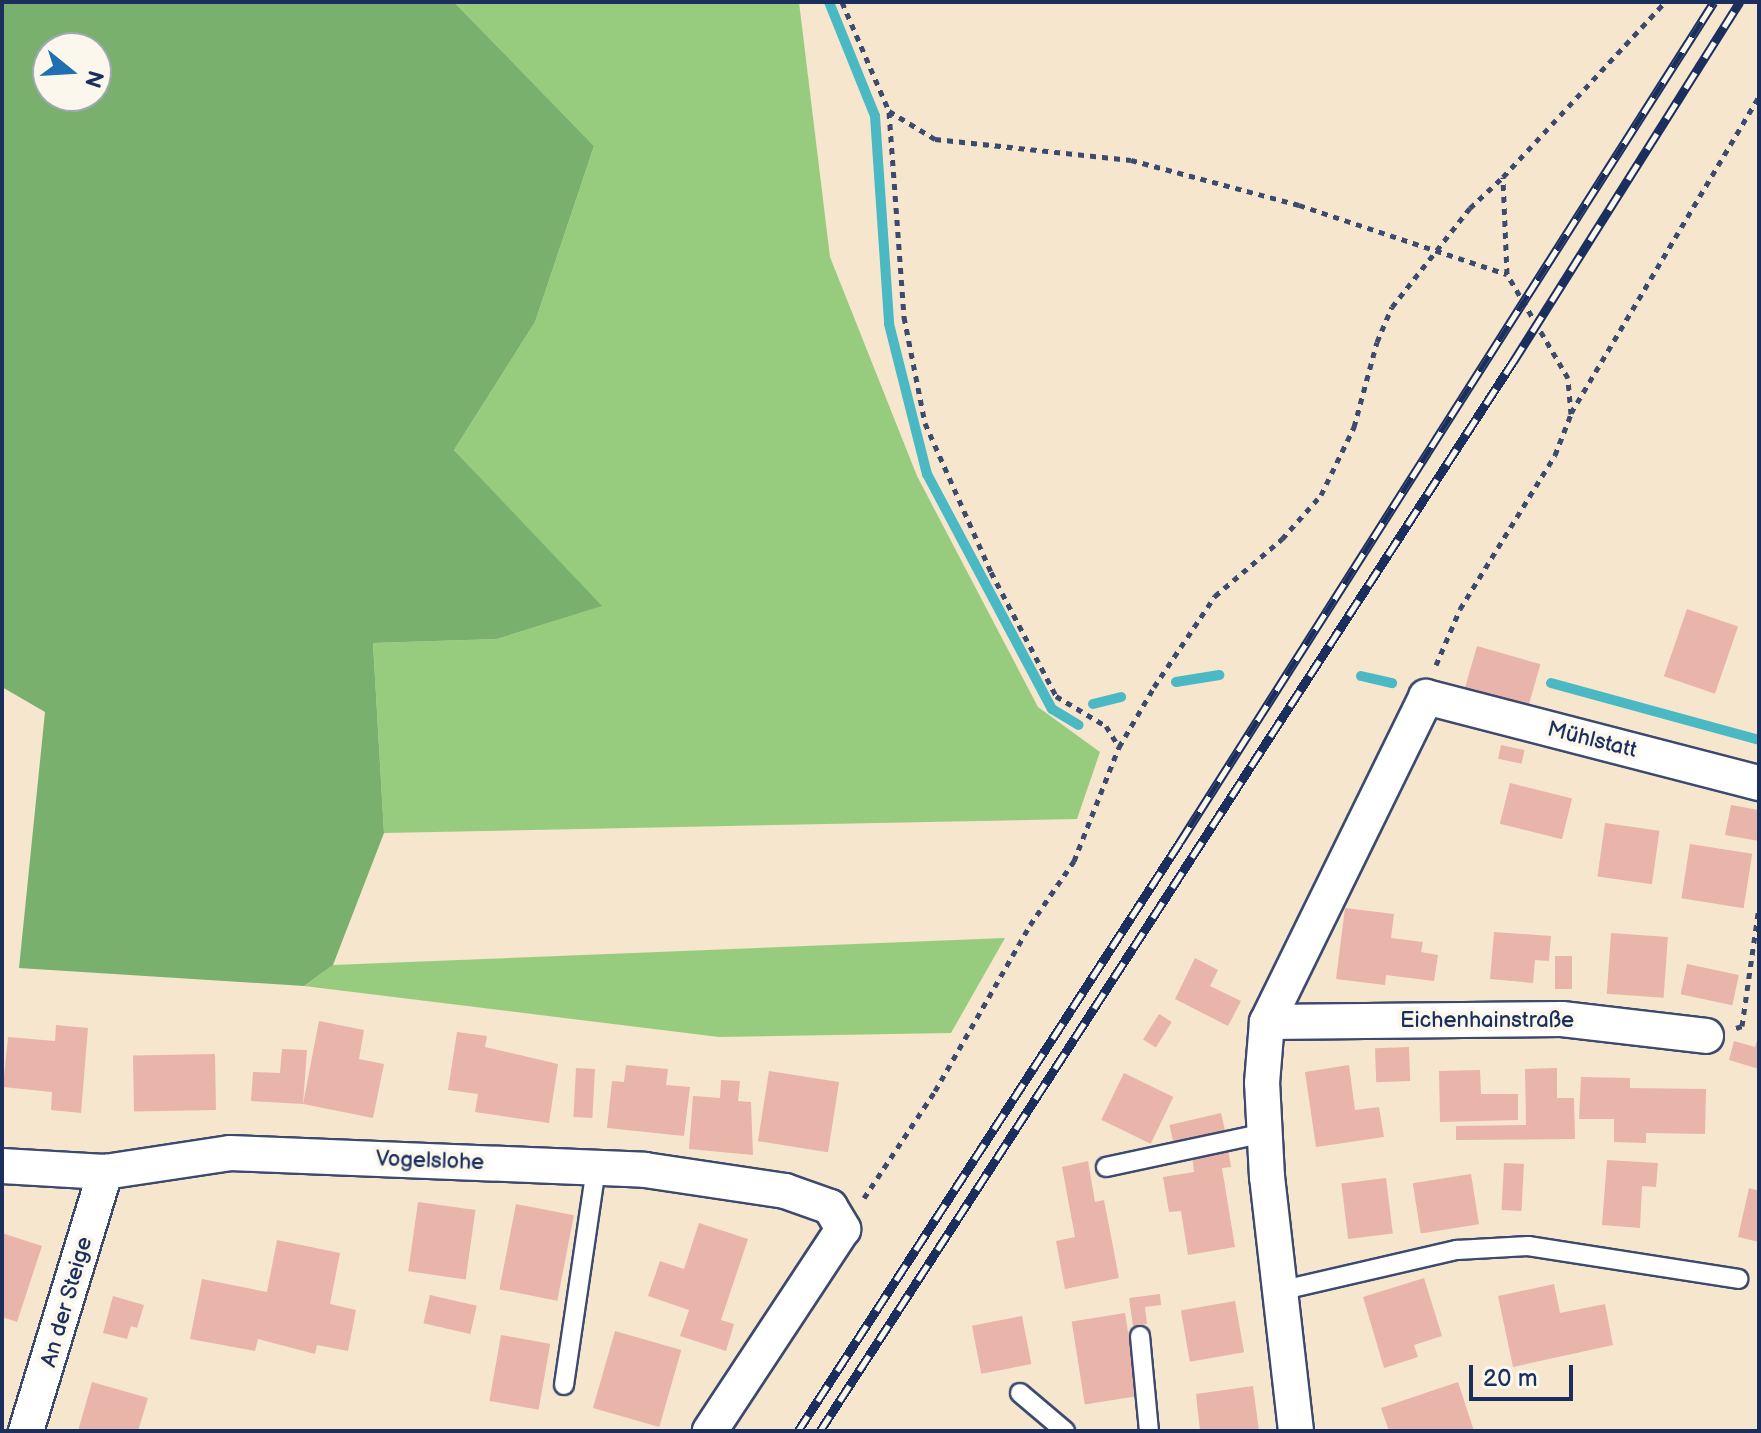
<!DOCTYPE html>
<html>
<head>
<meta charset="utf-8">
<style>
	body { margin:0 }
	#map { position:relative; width:1761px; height:1433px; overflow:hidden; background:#f6e6ce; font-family:"Balsamiq Sans",sans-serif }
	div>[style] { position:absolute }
	.green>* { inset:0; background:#97cc7e }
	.forest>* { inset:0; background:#79b06d }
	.stream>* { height:10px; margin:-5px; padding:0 5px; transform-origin:5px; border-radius:5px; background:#4ab9c3 }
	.building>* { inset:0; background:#e9b5aa; transform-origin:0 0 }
	.path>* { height:5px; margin-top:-2.5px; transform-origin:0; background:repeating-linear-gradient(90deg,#3c4a6f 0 6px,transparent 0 12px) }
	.roads { filter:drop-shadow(2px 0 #3c4a6f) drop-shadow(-2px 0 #3c4a6f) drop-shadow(0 2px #3c4a6f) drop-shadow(0 -2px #3c4a6f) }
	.lane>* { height:18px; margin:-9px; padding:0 9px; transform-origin:9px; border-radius:9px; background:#fff }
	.street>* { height:34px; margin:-17px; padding:0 17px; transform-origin:17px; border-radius:17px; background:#fff }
	.rail>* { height:9px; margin-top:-4.5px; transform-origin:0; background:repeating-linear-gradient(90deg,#fbf7ec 0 18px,#1b2f5e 0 36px); box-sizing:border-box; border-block:2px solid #1b2f5e }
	span { translate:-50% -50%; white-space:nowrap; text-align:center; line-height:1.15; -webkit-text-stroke:8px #fbf7ec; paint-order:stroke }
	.street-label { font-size:22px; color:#1b2f5e }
	.frame { position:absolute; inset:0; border:4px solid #1b2f5e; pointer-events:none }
	.north { position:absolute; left:32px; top:32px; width:80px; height:80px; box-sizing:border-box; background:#fbf7ec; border:2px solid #a1a7b3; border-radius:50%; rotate:108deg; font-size:22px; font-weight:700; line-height:32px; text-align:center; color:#1b2f5e }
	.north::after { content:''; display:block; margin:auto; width:28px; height:36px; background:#1f6fb2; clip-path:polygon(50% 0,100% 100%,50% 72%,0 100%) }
	.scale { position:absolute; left:1469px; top:1365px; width:104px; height:36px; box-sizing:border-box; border:4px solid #1b2f5e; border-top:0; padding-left:10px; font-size:24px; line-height:28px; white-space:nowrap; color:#1b2f5e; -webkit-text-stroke:6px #fbf7ec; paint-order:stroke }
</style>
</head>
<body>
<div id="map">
	<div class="green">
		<div style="clip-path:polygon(454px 2px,799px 2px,830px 257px,917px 476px,1038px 707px,1100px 752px,1077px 819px,384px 833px,373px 643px,497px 639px,601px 606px,454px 450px,535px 322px,594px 146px)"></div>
		<div style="clip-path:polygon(1005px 938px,951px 1033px,719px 1037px,304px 986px,333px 965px)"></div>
	</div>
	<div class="forest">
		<div style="clip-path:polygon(evenodd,2px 2px,454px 2px,594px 146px,535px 322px,454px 450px,602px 606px,497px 639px,373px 643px,384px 833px,333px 965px,304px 986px,19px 968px,45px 712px,2px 687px,2px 2px,48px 48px,96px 48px,96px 96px,48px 96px,48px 48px)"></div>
	</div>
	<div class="stream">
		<div style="left:829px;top:2px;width:123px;rotate:68deg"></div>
		<div style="left:875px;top:116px;width:208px;rotate:86.1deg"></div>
		<div style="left:889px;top:324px;width:155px;rotate:75.8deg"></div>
		<div style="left:927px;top:474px;width:266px;rotate:62deg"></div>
		<div style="left:1052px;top:709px;width:31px;rotate:31deg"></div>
		<div style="left:1361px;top:676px;width:32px;rotate:13deg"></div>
		<div style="left:1176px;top:682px;width:44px;rotate:-9.2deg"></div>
		<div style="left:1551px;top:683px;width:216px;rotate:15.3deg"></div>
		<div style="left:1093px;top:704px;width:29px;rotate:-14deg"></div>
	</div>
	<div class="building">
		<div style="left:1687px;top:609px;width:54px;height:71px;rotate:19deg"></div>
		<div style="left:1477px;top:646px;width:66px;height:45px;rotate:16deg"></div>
		<div style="left:1501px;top:745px;width:24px;height:14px;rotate:12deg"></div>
		<div style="left:1510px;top:783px;width:64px;height:42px;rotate:14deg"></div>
		<div style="clip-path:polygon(1731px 805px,1759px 810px,1759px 841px,1725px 835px)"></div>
		<div style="left:1605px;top:823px;width:55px;height:54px;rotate:8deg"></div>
		<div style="left:1690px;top:844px;width:63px;height:55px;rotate:9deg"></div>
		<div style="clip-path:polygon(1345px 908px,1394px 914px,1391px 938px,1423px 942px,1421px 952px,1438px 955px,1434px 981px,1386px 975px,1385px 985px,1336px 979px)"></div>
		<div style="clip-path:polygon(1494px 932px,1551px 936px,1549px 961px,1535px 960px,1533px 983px,1490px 979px)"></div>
		<div style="left:1611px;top:933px;width:57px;height:61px;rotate:4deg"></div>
		<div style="left:1555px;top:956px;width:17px;height:33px"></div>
		<div style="clip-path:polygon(1195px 958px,1218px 970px,1210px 986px,1241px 1001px,1228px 1026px,1175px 999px)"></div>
		<div style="left:1687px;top:964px;width:53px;height:31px;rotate:12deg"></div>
		<div style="left:1159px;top:1014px;width:15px;height:30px;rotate:32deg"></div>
		<div style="clip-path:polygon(319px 1021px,364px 1030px,359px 1059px,384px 1064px,373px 1118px,303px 1104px)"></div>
		<div style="clip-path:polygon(56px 1025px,88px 1028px,81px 1113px,51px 1110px,52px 1092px,3px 1087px,8px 1037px,55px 1041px)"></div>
		<div style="clip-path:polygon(457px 1032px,487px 1036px,485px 1047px,558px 1064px,549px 1123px,475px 1112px,478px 1094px,448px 1090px)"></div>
		<div style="clip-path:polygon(1759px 1035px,1759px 1069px,1729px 1060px,1734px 1041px,1755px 1047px)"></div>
		<div style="left:1409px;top:1047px;width:34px;height:34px;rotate:88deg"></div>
		<div style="clip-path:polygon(282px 1049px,307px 1050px,303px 1104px,251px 1101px,253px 1072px,280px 1073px)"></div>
		<div style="left:215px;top:1054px;width:56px;height:82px;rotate:89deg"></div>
		<div style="clip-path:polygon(626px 1065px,668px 1069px,666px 1085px,690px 1087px,684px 1136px,607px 1128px,612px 1081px,624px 1082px)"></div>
		<div style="clip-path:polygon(1349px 1065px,1355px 1110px,1379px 1107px,1384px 1137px,1316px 1147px,1305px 1072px)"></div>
		<div style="left:576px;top:1068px;width:19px;height:49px;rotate:3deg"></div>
		<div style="clip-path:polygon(1557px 1068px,1557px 1098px,1574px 1098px,1575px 1139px,1456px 1140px,1456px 1126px,1526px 1125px,1525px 1069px)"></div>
		<div style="clip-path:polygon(1480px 1070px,1481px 1094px,1518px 1094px,1518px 1120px,1440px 1122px,1439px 1071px)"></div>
		<div style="left:769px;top:1071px;width:71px;height:71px;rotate:9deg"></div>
		<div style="left:1124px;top:1073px;width:55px;height:52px;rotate:26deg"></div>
		<div style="clip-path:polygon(1581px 1077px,1630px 1078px,1630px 1088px,1706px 1089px,1705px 1134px,1646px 1133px,1646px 1143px,1614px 1142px,1614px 1119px,1579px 1119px)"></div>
		<div style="clip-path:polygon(721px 1080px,740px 1081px,738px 1101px,751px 1102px,753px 1155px,689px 1149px,693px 1096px,720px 1098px)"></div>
		<div style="left:1221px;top:1113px;width:18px;height:53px;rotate:77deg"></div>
		<div style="clip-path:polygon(1228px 1149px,1231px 1167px,1222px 1168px,1235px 1247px,1188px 1255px,1181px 1211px,1169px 1212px,1163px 1177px,1194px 1172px,1192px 1156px)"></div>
		<div style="clip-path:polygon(1607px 1160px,1658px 1163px,1656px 1187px,1642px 1186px,1640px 1228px,1602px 1225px)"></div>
		<div style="clip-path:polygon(1088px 1161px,1095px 1202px,1104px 1200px,1119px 1278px,1065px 1289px,1056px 1241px,1075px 1237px,1062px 1167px)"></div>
		<div style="left:1504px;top:1163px;width:20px;height:47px;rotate:3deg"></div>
		<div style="left:1471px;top:1174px;width:51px;height:59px;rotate:81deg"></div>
		<div style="left:1386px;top:1178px;width:56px;height:45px;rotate:83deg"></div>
		<div style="clip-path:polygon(1749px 1188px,1759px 1191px,1759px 1242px,1738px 1237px)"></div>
		<div style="left:418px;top:1202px;width:58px;height:70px;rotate:8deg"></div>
		<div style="left:516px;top:1204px;width:59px;height:87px;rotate:11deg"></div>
		<div style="clip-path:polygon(699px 1223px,748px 1239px,721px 1320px,734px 1324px,726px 1351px,680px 1336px,689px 1310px,648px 1296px,660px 1261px,684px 1269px)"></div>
		<div style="clip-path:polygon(2px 1233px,42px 1246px,17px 1322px,2px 1317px)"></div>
		<div style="clip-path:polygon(277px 1240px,340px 1253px,330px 1304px,356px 1310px,348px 1351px,317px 1345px,315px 1354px,258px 1339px,255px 1351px,190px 1339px,202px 1279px,267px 1292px)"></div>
		<div style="clip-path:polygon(1424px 1278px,1442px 1336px,1414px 1345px,1418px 1357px,1384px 1368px,1363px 1297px)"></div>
		<div style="clip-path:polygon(1554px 1284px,1560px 1313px,1605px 1304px,1613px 1345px,1513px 1367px,1498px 1296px)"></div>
		<div style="clip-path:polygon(1160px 1294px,1161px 1305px,1145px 1307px,1147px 1324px,1133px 1326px,1129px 1298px)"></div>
		<div style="left:430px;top:1295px;width:48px;height:29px;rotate:13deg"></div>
		<div style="clip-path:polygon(113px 1296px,144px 1305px,137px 1328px,131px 1326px,127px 1339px,103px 1333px)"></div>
		<div style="left:1235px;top:1301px;width:52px;height:55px;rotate:80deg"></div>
		<div style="left:1125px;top:1313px;width:84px;height:54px;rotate:81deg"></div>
		<div style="left:1022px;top:1316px;width:49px;height:51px;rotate:79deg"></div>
		<div style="left:615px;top:1331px;width:69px;height:80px;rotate:16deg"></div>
		<div style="left:501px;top:1335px;width:50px;height:67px;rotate:10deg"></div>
		<div style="clip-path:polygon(92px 1382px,148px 1398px,138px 1431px,78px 1431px)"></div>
		<div style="clip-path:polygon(1458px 1382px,1474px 1431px,1389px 1431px,1381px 1408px)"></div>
		<div style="clip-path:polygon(1253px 1386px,1259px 1431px,1200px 1431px,1196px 1394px)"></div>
	</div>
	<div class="path">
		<div style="left:842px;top:2px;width:119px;rotate:66.7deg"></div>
		<div style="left:889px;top:111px;width:54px;rotate:31.3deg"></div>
		<div style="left:935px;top:139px;width:197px;rotate:6.1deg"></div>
		<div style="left:1131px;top:160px;width:174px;rotate:15deg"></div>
		<div style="left:1299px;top:205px;width:219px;rotate:18.4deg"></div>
		<div style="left:889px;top:112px;width:206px;rotate:85.8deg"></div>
		<div style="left:904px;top:317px;width:108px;rotate:78.8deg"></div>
		<div style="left:925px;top:423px;width:163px;rotate:66.1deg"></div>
		<div style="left:991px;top:572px;width:140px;rotate:62.3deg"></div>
		<div style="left:1056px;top:696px;width:58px;rotate:31deg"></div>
		<div style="left:1106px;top:726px;width:25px;rotate:58deg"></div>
		<div style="left:1571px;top:413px;width:369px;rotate:-59.3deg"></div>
		<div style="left:1436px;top:665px;width:61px;rotate:-66.8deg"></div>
		<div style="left:1460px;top:609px;width:181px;rotate:-58.3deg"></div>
		<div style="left:1555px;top:455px;width:44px;rotate:-68.7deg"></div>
		<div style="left:1571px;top:414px;width:36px;rotate:-95deg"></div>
		<div style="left:1568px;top:378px;width:121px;rotate:-120.4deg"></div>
		<div style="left:1507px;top:274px;width:97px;rotate:-92.4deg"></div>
		<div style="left:1503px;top:177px;width:238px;rotate:-47.2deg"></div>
		<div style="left:1736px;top:1028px;width:6px;rotate:-18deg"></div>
		<div style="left:1742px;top:1026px;width:120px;rotate:-81.9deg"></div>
		<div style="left:864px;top:1198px;width:128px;rotate:-56.4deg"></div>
		<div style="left:935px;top:1091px;width:191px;rotate:-60.2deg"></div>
		<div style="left:1030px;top:925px;width:78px;rotate:-55.5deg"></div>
		<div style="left:1074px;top:861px;width:123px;rotate:-68.5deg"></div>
		<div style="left:1119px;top:747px;width:69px;rotate:-59.7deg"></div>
		<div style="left:1154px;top:687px;width:110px;rotate:-56.2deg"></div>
		<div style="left:1215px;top:596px;width:88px;rotate:-40.4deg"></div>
		<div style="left:1282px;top:539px;width:59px;rotate:-48.4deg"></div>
		<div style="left:1321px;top:495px;width:76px;rotate:-64.1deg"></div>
		<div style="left:1354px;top:427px;width:88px;rotate:-74.9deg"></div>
		<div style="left:1377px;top:342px;width:38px;rotate:-67deg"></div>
		<div style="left:1392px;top:307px;width:126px;rotate:-51.8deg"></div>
		<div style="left:1470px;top:208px;width:45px;rotate:-43.2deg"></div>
	</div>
	<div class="roads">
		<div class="lane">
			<div style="left:1106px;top:1167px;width:163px;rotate:-12.1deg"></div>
			<div style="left:1279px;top:1291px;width:183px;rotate:-13deg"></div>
			<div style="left:1457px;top:1250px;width:71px;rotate:-3.2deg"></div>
			<div style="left:1528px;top:1246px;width:213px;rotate:8.9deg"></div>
			<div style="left:1140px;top:1336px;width:95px;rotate:84.6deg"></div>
			<div style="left:564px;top:1385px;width:219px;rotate:-81.6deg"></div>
			<div style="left:1020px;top:1393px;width:59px;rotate:40.2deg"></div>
		</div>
		<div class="street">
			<div style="left:1267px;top:1022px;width:295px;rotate:-0.6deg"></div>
			<div style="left:1562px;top:1019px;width:145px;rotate:6.7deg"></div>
			<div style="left:2px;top:1166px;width:103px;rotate:3.3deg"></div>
			<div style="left:105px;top:1172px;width:126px;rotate:-8.6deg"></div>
			<div style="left:230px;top:1153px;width:415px;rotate:2.3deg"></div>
			<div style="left:645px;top:1170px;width:142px;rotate:8.5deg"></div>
			<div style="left:785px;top:1191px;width:48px;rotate:19.6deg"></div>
			<div style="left:830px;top:1207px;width:26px;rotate:59deg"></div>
			<div style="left:843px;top:1229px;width:242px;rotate:123.4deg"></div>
			<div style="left:26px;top:1431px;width:271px;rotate:-73deg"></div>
			<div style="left:1296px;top:1431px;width:256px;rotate:-96.5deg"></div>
			<div style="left:1267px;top:1177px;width:94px;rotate:-93deg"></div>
			<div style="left:1262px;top:1083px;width:61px;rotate:-85.3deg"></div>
			<div style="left:1267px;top:1022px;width:362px;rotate:-63.9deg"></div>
			<div style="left:1426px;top:697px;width:344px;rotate:14.5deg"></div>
		</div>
	</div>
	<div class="rail">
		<div style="left:798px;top:1431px;width:702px;rotate:-57.03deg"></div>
		<div style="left:1180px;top:842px;width:995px;rotate:-57.56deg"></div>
		<div style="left:820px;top:1431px;width:1274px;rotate:-57.05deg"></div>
		<div style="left:1513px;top:362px;width:426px;rotate:-57.8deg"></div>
	</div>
	<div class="street-label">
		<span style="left:1592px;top:740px;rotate:14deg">Mühlstatt</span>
		<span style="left:1487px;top:1021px">Eichenhainstraße</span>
		<span style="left:430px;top:1161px;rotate:2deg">Vogelslohe</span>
		<span style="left:67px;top:1302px;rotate:-74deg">An der Steige</span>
	</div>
	<div class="frame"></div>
	<div class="north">N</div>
	<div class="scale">20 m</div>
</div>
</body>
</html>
